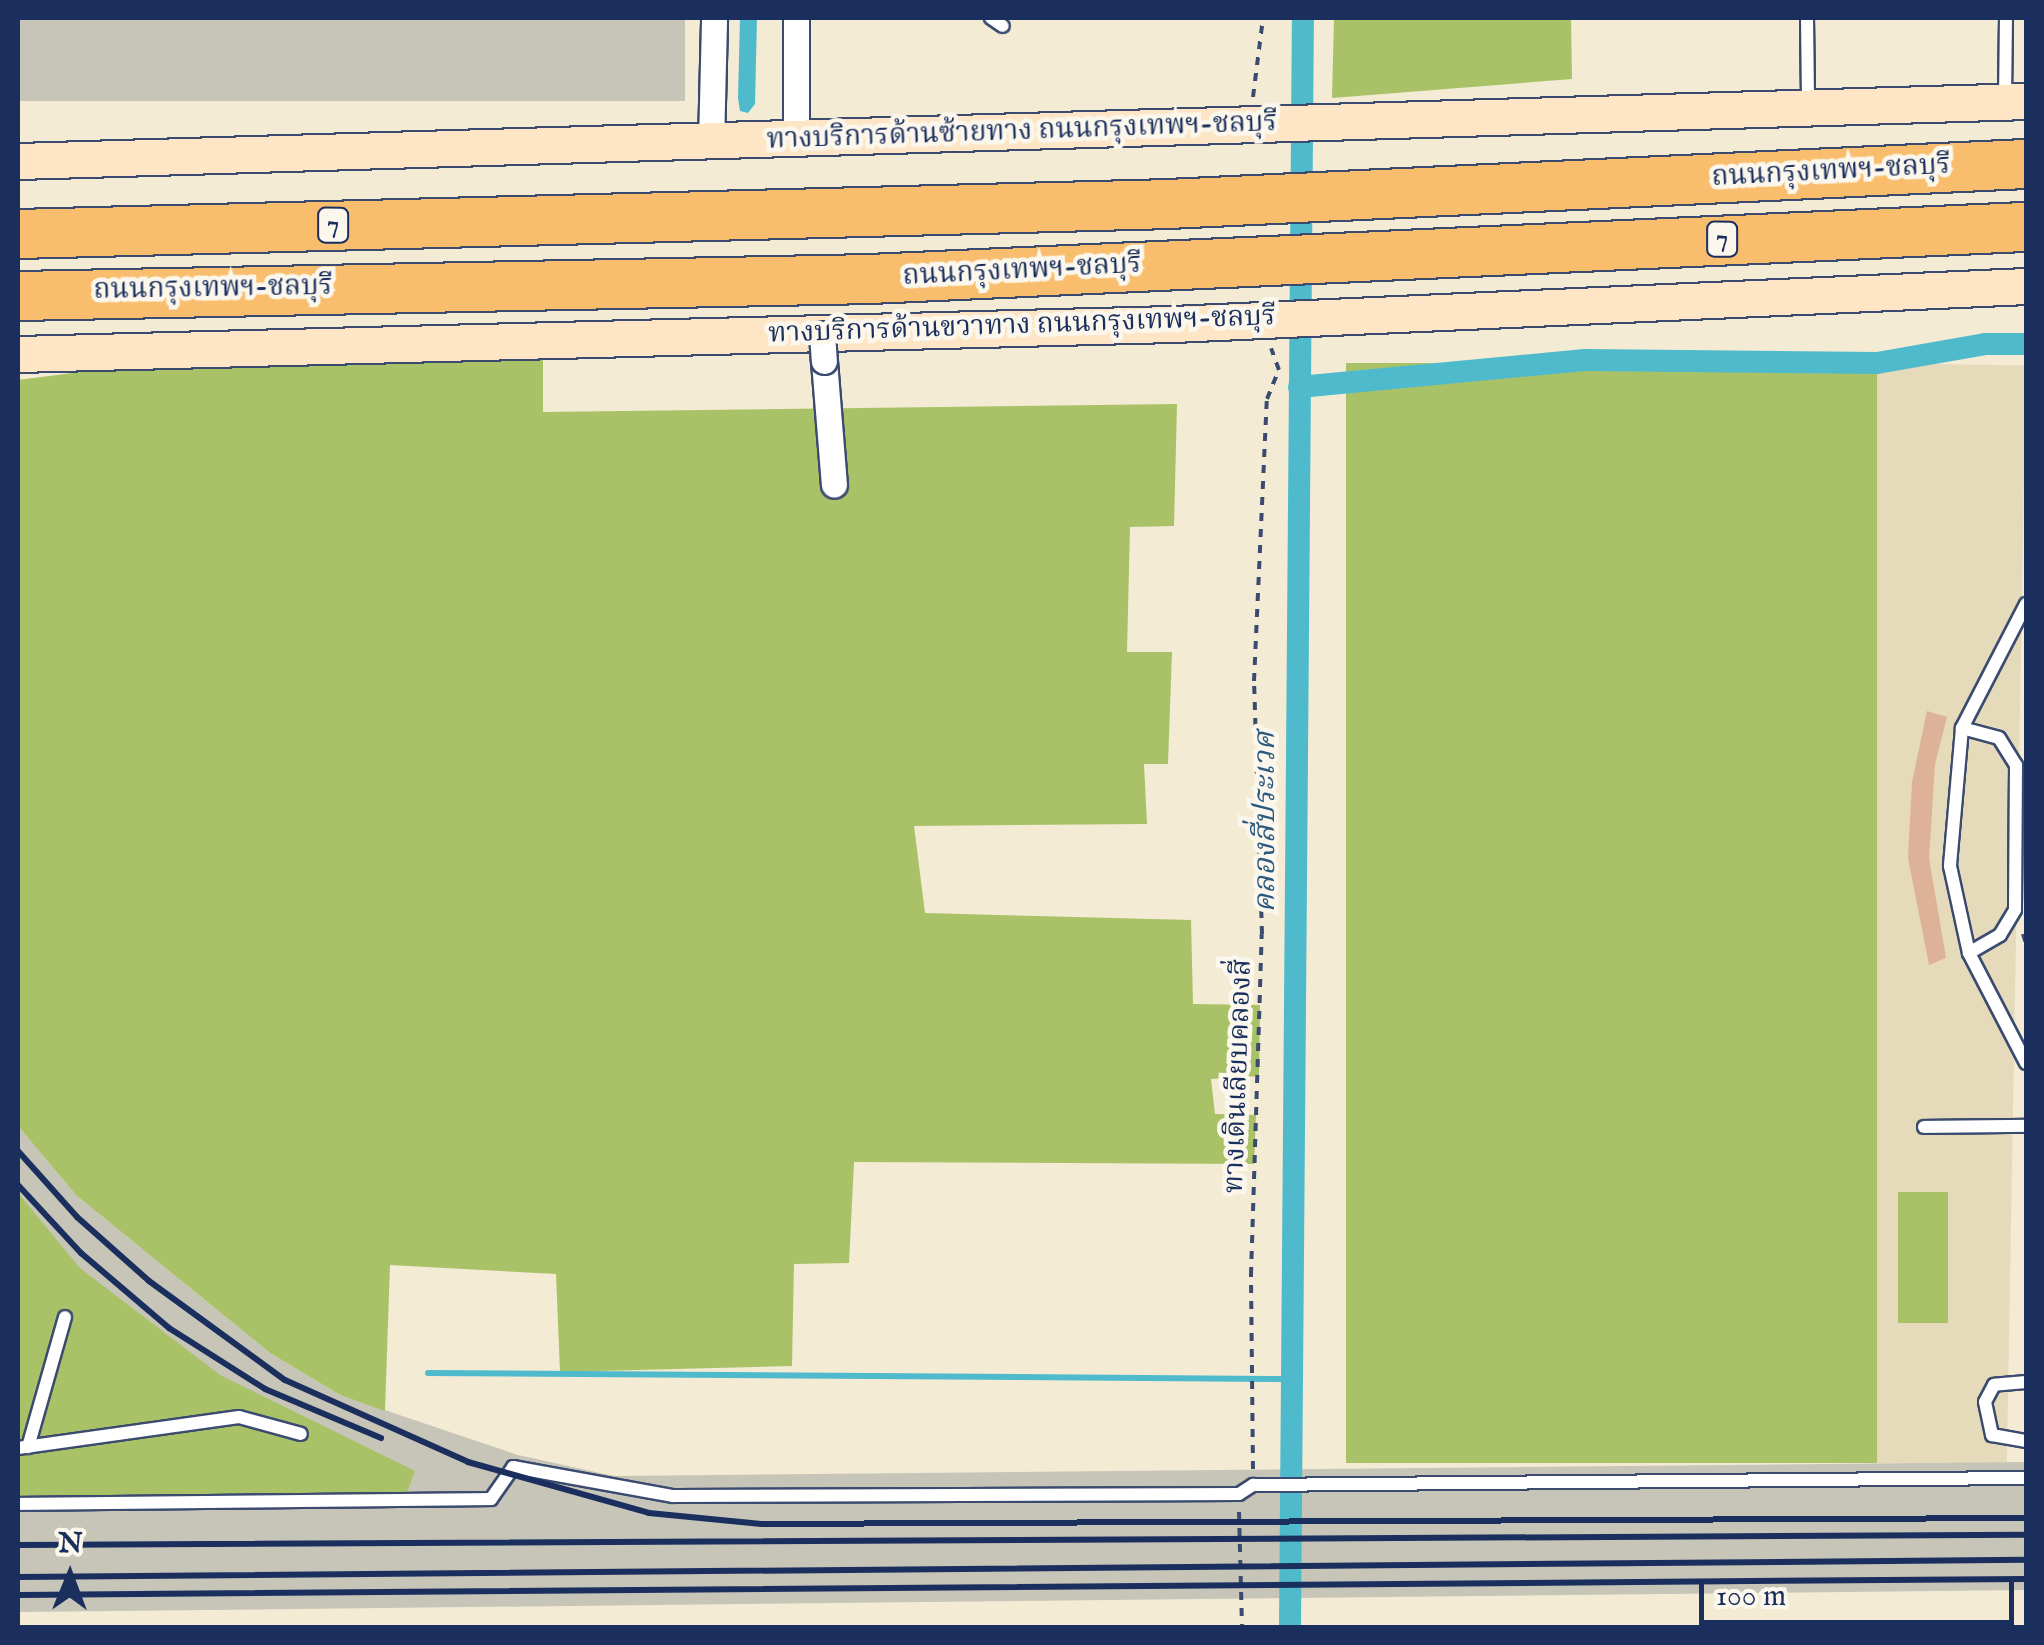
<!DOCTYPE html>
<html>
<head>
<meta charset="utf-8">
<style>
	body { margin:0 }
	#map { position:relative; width:2044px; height:1645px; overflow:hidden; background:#f3ebd4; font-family:"IM FELL English","Noto Serif Thai",serif }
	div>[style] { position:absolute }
	.built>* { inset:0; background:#e5daba; transform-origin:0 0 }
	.industrial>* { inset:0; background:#c7c4b8; transform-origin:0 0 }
	.green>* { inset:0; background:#a9c267; transform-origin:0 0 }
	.water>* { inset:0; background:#50bacd }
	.stream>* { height:6px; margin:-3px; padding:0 3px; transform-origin:3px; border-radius:3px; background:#50bacd }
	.canal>* { height:22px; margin:-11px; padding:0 11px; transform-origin:11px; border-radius:11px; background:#50bacd }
	.building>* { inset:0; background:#ddb299 }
	.path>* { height:4px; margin-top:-2px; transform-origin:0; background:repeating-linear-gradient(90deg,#3b4b70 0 8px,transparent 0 16px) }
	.roads { filter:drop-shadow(2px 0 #3b4b70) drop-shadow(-2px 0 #3b4b70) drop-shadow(0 2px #3b4b70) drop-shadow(0 -2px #3b4b70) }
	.lane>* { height:12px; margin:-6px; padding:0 6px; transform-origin:6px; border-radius:6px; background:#fff }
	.street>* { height:25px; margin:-12.5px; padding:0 12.5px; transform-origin:12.5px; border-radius:12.5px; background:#fff }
	.secondary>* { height:35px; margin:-17.5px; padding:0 17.5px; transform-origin:17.5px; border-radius:17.5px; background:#fde5c5 }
	.highway>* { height:48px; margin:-24px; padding:0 24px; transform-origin:24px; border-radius:24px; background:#f9be6d }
	.rail>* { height:6px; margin:-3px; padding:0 3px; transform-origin:3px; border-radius:3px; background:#1b2f5e }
	.bridges { filter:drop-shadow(2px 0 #3b4b70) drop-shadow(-2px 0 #3b4b70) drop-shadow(0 2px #3b4b70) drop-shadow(0 -2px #3b4b70) }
	.street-bridge>* { height:25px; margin:-12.5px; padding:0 12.5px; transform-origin:12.5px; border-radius:12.5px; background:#fff }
	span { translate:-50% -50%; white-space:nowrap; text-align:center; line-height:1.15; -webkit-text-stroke:9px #fbf7ec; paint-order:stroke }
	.shield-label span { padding:2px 8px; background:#fbf7ec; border:2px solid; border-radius:8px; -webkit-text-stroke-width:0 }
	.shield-label { font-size:25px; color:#1b2f5e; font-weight:700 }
	.street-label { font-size:28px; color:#1b2f5e }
	.water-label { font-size:30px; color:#2b597f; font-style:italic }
	.frame { position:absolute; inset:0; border:20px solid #1b2f5e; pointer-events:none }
	.north { position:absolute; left:20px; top:1525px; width:100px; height:100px; -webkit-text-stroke:8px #fbf7ec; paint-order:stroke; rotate:1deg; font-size:28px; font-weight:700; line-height:40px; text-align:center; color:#1b2f5e }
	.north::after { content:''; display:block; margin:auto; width:35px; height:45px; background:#1b2f5e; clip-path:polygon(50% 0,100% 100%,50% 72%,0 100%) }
	.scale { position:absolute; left:1699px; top:1580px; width:315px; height:45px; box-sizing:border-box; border:5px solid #1b2f5e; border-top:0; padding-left:12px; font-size:30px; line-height:35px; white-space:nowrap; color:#1b2f5e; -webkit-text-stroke:8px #fbf7ec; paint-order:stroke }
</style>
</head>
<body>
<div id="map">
	<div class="built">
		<div style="left:1877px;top:363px;width:149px;height:1100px;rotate:1deg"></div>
	</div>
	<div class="industrial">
		<div style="left:18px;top:18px;width:667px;height:83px"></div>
		<div style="clip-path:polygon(18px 1126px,76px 1195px,270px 1353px,340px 1395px,518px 1455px,614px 1476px,2026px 1462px,2026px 1590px,18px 1612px)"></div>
	</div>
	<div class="green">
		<div style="clip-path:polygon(1334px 18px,1571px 18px,1572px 79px,1332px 98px)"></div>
		<div style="clip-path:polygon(543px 360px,543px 412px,1177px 404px,1174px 526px,1130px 527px,1127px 652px,1172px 652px,1168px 764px,1144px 764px,1147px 824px,914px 826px,925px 913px,1191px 920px,1193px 1004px,1260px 1005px,1259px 1076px,1211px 1079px,1215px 1114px,1256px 1115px,1254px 1164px,854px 1162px,849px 1263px,794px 1264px,792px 1366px,560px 1372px,556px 1274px,390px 1265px,385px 1411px,340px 1395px,270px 1353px,76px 1195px,18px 1126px,18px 380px,88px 371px)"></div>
		<div style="left:1877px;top:363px;width:1100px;height:531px;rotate:90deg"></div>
		<div style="left:1948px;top:1192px;width:131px;height:50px;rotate:90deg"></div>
		<div style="clip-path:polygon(18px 1193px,80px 1268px,220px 1375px,415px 1471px,405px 1498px,18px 1499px)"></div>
	</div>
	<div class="water">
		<div style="clip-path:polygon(740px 18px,757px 18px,755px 104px,748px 113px,740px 111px,738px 98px)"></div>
	</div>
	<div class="stream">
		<div style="left:428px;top:1373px;width:861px;rotate:0.4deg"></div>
	</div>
	<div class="canal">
		<div style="left:1299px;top:387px;width:287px;rotate:-5.4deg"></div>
		<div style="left:1585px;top:360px;width:292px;rotate:0.6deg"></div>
		<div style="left:1877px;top:363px;width:111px;rotate:-9.9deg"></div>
		<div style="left:1986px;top:344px;width:40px"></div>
		<div style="left:1290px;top:1628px;width:1610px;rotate:-89.54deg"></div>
	</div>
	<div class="building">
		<div style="clip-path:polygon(1927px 711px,1947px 717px,1935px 764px,1929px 858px,1946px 958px,1929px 965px,1908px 858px,1912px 782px)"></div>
	</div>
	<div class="path">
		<div style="left:1253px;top:97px;width:80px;rotate:-82.8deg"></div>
		<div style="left:2023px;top:934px;width:10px;rotate:73deg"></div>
		<div style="left:1253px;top:1469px;width:194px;rotate:-90.6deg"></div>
		<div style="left:1251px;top:1275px;width:341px;rotate:-88.2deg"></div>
		<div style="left:1262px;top:934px;width:253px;rotate:-91.8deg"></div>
		<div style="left:1254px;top:681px;width:282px;rotate:-87.4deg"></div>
		<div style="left:1267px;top:399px;width:31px;rotate:-68deg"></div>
		<div style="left:1279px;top:370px;width:23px;rotate:-110deg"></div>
		<div style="left:1239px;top:1512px;width:116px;rotate:88.5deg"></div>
	</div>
	<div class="roads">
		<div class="lane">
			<div style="left:991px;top:18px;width:14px;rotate:34deg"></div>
			<div style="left:1807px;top:18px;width:86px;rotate:89.3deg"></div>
			<div style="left:2005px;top:99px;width:81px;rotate:-89.3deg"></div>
			<div style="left:2026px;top:604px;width:140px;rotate:117.3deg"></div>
			<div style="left:1962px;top:728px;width:139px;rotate:95deg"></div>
			<div style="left:1950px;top:866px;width:89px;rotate:77.7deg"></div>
			<div style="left:1969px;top:953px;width:124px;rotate:62.6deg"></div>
			<div style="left:1962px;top:728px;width:38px;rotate:15deg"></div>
			<div style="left:1999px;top:738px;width:32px;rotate:58deg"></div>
			<div style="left:2016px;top:765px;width:145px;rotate:90.4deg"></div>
			<div style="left:2015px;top:910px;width:29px;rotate:121deg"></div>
			<div style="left:2000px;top:935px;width:36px;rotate:150deg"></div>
			<div style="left:1924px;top:1127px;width:102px;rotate:-0.6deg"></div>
			<div style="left:2026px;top:1382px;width:32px;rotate:175deg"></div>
			<div style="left:1994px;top:1385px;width:19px;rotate:118deg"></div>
			<div style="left:1985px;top:1402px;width:34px;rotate:78deg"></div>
			<div style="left:1992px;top:1435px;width:35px;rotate:10deg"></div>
			<div style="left:28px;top:1447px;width:135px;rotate:-74.1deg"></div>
			<div style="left:18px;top:1448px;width:223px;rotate:-8deg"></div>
			<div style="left:239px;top:1417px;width:64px;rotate:15.3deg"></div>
			<div style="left:18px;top:1504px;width:473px;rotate:-0.6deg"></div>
			<div style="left:491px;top:1499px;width:39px;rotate:-55deg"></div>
			<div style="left:513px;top:1467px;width:163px;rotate:10.3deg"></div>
			<div style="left:673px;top:1496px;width:566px;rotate:-0.2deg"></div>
			<div style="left:1239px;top:1494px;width:17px;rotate:-33deg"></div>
			<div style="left:1253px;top:1485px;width:773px;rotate:-0.52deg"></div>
		</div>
		<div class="street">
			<div style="left:796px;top:18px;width:122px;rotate:90deg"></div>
			<div style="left:711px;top:144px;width:126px;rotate:-88.6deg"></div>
			<div style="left:824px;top:361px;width:124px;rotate:85.4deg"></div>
		</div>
		<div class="secondary">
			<div style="left:18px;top:161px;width:2009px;rotate:-1.71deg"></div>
			<div style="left:18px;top:354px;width:1155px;rotate:-1.49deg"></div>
			<div style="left:1173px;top:324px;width:854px;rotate:-2.55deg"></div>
		</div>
		<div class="highway">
			<div style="left:18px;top:234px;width:1150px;rotate:-1.49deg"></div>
			<div style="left:1168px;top:204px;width:859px;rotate:-2.67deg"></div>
			<div style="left:18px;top:296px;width:852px;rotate:-1.14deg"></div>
			<div style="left:870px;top:279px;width:1157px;rotate:-2.58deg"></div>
		</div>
	</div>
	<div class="rail">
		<div style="left:18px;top:1151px;width:89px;rotate:48.2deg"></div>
		<div style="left:77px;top:1217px;width:96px;rotate:41.6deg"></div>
		<div style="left:149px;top:1281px;width:168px;rotate:36.1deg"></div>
		<div style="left:285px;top:1380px;width:201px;rotate:24.1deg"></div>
		<div style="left:468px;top:1462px;width:188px;rotate:15.7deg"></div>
		<div style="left:649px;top:1513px;width:113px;rotate:5.6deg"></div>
		<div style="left:761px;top:1524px;width:1265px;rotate:-0.27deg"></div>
		<div style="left:18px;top:1185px;width:93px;rotate:47.2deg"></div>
		<div style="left:81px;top:1253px;width:116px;rotate:40.4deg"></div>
		<div style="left:169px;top:1328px;width:114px;rotate:32.4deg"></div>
		<div style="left:265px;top:1389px;width:126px;rotate:22.9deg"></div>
		<div style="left:18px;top:1545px;width:2008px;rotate:-0.29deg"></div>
		<div style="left:18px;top:1577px;width:2008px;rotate:-0.49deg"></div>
		<div style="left:18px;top:1595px;width:2008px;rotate:-0.46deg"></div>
	</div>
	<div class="bridges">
		<div class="street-bridge">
			<div style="left:822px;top:334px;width:27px;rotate:86deg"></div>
		</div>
	</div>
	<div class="shield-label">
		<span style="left:333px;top:225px">7</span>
		<span style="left:1722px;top:239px">7</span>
	</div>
	<div class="street-label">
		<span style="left:1022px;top:132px;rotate:-2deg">ทางบริการด้านซ้ายทาง ถนนกรุงเทพฯ-ชลบุรี</span>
		<span style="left:1831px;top:172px;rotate:-3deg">ถนนกรุงเทพฯ-ชลบุรี</span>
		<span style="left:1022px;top:271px;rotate:-3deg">ถนนกรุงเทพฯ-ชลบุรี</span>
		<span style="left:213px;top:289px;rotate:-1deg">ถนนกรุงเทพฯ-ชลบุรี</span>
		<span style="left:1022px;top:326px;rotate:-2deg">ทางบริการด้านขวาทาง ถนนกรุงเทพฯ-ชลบุรี</span>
		<span style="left:1239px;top:1076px;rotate:-88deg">ทางเดินเลียบคลองสี่</span>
	</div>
	<div class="water-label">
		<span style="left:1266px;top:822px;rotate:-90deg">คลองสี่ประเวศ</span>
	</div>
	<div class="frame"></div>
	<div class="north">N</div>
	<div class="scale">100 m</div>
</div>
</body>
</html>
